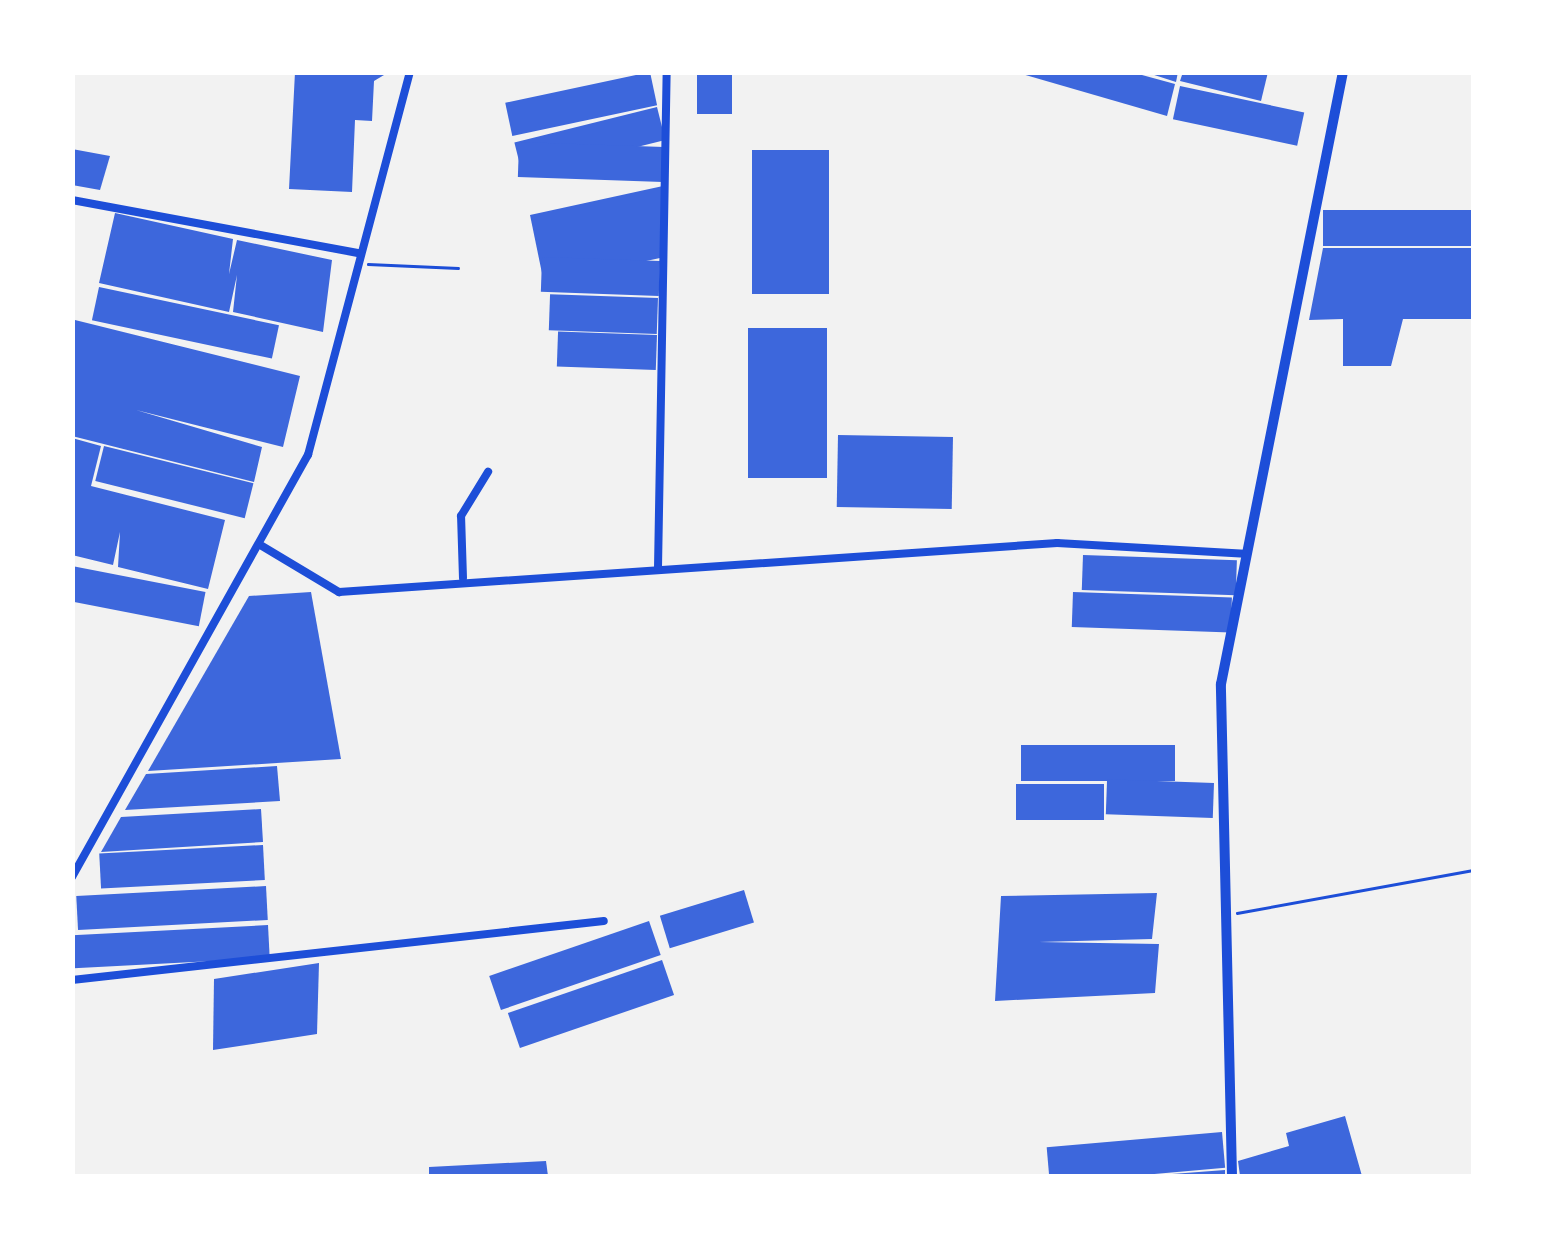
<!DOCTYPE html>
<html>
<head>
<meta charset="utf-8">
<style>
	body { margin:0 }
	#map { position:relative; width:1546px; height:1249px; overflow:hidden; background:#f2f2f2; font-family:Literata,serif }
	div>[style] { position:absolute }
	.building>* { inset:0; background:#3d67dc; transform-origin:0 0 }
	.path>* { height:2.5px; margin:-1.25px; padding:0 1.25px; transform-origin:1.25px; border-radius:1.25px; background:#1d4ed8 }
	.minor>* { height:8px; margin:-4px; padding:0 4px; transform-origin:4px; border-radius:4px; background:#1d4ed8 }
	.tertiary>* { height:10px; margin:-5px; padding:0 5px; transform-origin:5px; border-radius:5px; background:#1d4ed8 }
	span { translate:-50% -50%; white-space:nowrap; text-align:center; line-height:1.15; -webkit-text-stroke:10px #fff; paint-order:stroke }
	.frame { position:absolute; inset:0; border:75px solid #fff; pointer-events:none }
</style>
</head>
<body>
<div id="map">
	<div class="building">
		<div style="clip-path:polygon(295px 72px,389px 72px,374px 81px,372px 121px,355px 120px,352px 192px,289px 189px)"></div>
		<div style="left:650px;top:72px;width:34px;height:148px;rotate:78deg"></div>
		<div style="left:697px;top:72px;width:35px;height:42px"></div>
		<div style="clip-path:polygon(1015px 72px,1131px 72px,1175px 84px,1167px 116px)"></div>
		<div style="clip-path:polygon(1145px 72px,1178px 72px,1176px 82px)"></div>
		<div style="clip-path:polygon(1183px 72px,1268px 72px,1261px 101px,1180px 81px)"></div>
		<div style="left:1180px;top:86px;width:127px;height:34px;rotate:12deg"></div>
		<div style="left:657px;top:107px;width:34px;height:147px;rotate:76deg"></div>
		<div style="left:664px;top:147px;width:35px;height:145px;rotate:92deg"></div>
		<div style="clip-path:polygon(72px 149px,110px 156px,100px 190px,72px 185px)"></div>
		<div style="left:829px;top:150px;width:144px;height:77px;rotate:90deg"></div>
		<div style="clip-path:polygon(663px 186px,660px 258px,544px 283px,530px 215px)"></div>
		<div style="left:1323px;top:210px;width:151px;height:36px"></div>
		<div style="clip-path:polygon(115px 213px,233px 239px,229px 274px,237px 240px,332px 260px,323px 332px,233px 312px,237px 275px,229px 312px,99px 283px)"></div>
		<div style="clip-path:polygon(1323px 248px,1474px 248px,1474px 319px,1403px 319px,1391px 366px,1343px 366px,1343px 319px,1309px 320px)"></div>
		<div style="left:660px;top:261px;width:35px;height:118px;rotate:92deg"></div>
		<div style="left:99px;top:287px;width:184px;height:34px;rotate:12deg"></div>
		<div style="left:658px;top:298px;width:36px;height:108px;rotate:92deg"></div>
		<div style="clip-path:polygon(75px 320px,300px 376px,283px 447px,136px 410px,262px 447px,254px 482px,72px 436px)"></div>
		<div style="left:748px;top:328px;width:79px;height:150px"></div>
		<div style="left:657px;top:335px;width:35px;height:99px;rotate:92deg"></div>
		<div style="left:838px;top:435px;width:115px;height:72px;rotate:1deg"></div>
		<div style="clip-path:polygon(72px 438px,101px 446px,91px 486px,225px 520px,208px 589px,118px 567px,120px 532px,113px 565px,72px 555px)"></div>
		<div style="left:104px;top:446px;width:154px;height:36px;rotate:14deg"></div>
		<div style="left:1083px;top:555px;width:154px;height:35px;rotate:2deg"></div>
		<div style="left:72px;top:566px;width:136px;height:35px;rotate:11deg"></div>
		<div style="clip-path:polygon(311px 592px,341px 759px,148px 771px,249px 596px)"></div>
		<div style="left:1073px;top:592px;width:159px;height:35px;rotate:2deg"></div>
		<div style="left:1175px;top:745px;width:36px;height:154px;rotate:90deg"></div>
		<div style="clip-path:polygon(277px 766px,280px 801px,125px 810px,146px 774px)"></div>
		<div style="left:1214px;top:783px;width:35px;height:107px;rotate:92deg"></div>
		<div style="left:1016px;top:784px;width:88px;height:36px"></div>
		<div style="clip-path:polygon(261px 809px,263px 842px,101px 852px,121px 817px)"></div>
		<div style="left:263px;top:845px;width:35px;height:164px;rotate:87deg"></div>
		<div style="left:266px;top:886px;width:34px;height:190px;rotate:87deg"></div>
		<div style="left:744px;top:890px;width:34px;height:88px;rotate:73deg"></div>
		<div style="clip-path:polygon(1157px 893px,1152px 939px,1039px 942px,1159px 944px,1155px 993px,995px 1001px,1001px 896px)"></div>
		<div style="left:649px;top:921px;width:36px;height:169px;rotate:71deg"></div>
		<div style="left:268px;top:925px;width:33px;height:196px;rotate:87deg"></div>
		<div style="left:662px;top:960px;width:37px;height:163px;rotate:71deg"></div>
		<div style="clip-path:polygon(319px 963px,317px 1034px,213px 1050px,214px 979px)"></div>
		<div style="clip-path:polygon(1345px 1116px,1362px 1176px,1240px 1176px,1238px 1161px,1289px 1146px,1286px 1133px)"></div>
		<div style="left:1222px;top:1132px;width:36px;height:176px;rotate:85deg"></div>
		<div style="clip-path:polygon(546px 1161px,548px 1176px,429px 1176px,429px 1167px)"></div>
		<div style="clip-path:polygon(1225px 1170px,1225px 1176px,1173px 1176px,1172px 1174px)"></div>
	</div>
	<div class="path">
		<div style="left:368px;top:264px;width:90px;rotate:2.5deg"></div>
		<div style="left:1237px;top:913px;width:241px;rotate:-10.3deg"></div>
	</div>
	<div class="minor">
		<div style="left:72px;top:200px;width:292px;rotate:10.5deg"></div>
		<div style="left:262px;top:546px;width:90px;rotate:30.9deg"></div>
		<div style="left:339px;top:592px;width:720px;rotate:-3.9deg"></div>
		<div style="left:1057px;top:543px;width:188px;rotate:3.3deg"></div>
		<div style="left:658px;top:568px;width:496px;rotate:-89deg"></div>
		<div style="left:463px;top:578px;width:62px;rotate:-91.8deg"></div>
		<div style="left:461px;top:516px;width:52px;rotate:-58.5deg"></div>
		<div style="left:72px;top:877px;width:484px;rotate:-60.8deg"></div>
		<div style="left:308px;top:455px;width:396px;rotate:-75.1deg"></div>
		<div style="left:72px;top:980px;width:535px;rotate:-6.33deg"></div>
	</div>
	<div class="tertiary">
		<div style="left:1232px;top:1176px;width:492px;rotate:-91.3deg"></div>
		<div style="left:1221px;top:684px;width:624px;rotate:-78.73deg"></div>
	</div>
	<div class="frame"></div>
</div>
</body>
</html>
